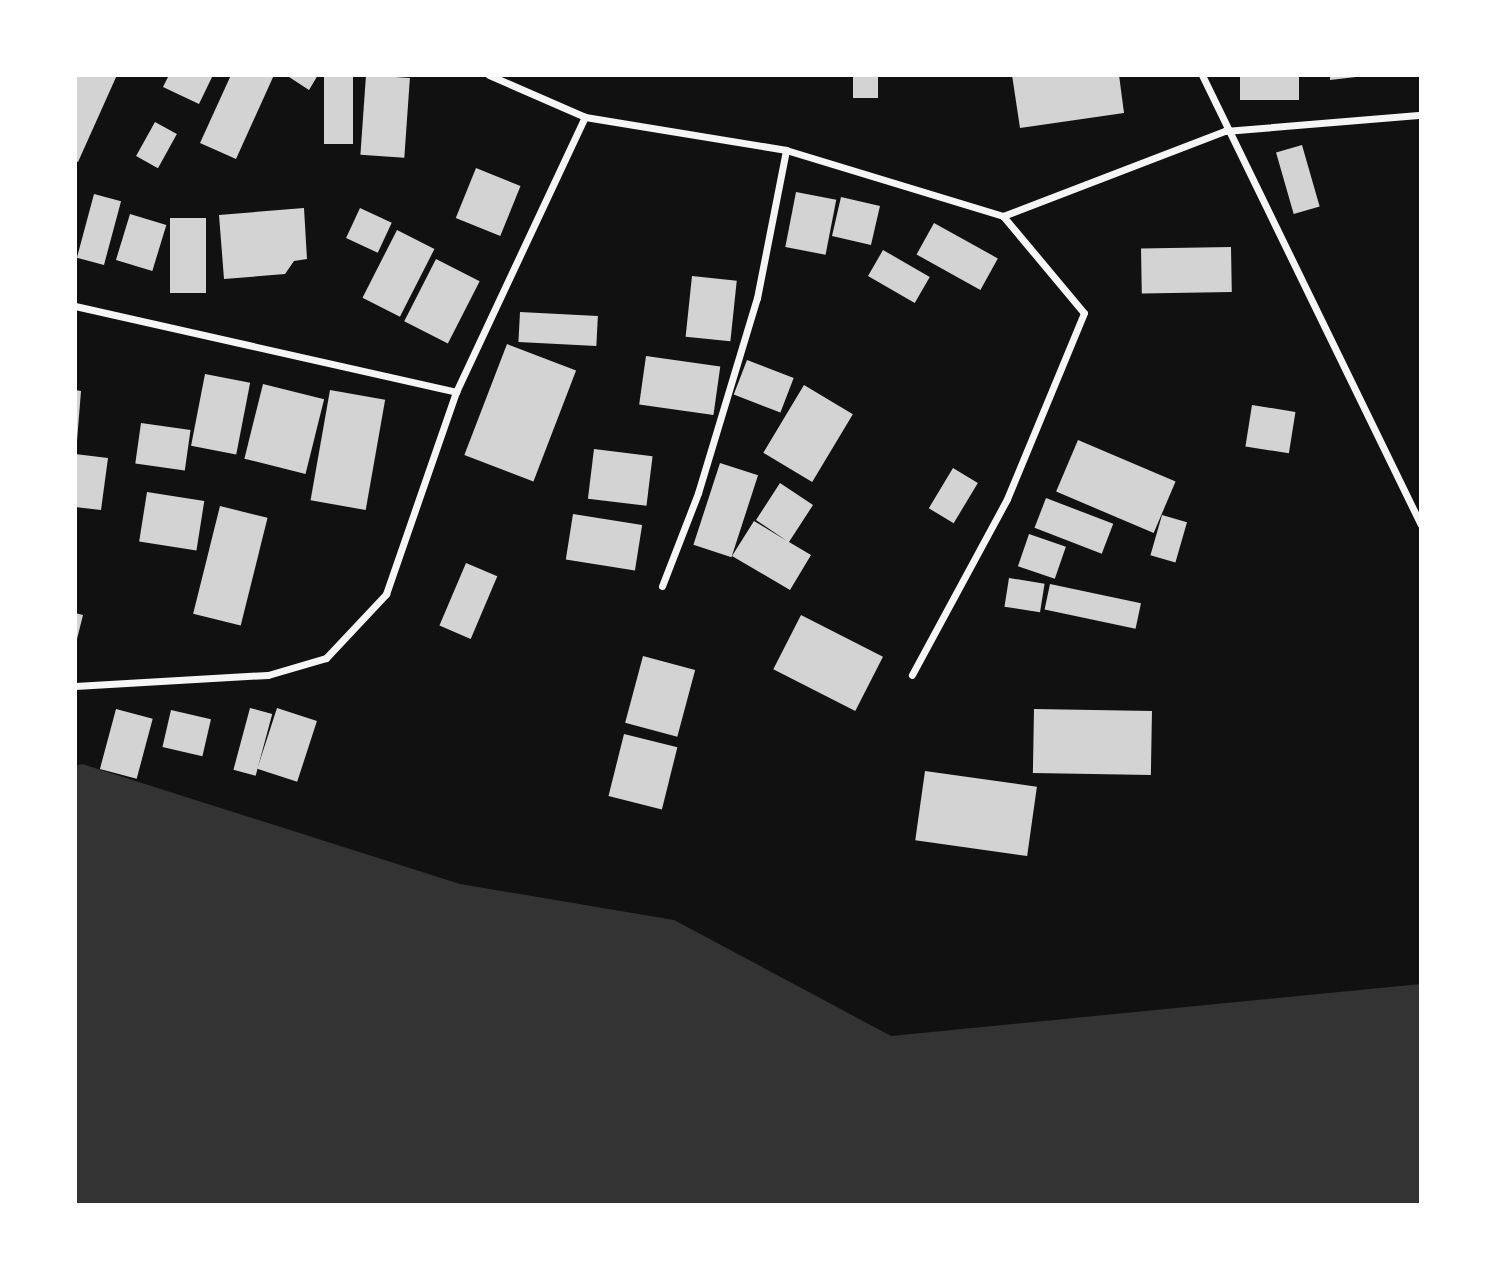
<!DOCTYPE html>
<html>
<head>
<meta charset="utf-8">
<style>
	body { margin:0 }
	#map { position:relative; width:1496px; height:1280px; overflow:hidden; background:#111; font-family:"Titillium Web",sans-serif }
	div>[style] { position:absolute }
	.water>* { inset:0; background:#333 }
	.building>* { inset:0; background:#d3d3d3; transform-origin:0 0 }
	.minor>* { height:7px; margin:-3.5px; padding:0 3.5px; transform-origin:3.5px; border-radius:3.5px; background:#f5f5f5 }
	span { translate:-50% -50%; white-space:nowrap; text-align:center; line-height:1.15; -webkit-text-stroke:7px #fff; paint-order:stroke }
	.frame { position:absolute; inset:0; border:77px solid #fff; pointer-events:none }
</style>
</head>
<body>
<div id="map">
	<div class="water">
		<div style="clip-path:polygon(82px 764px,460px 884px,674px 920px,891px 1036px,1421px 984px,1421px 1205px,75px 1205px,75px 766px)"></div>
	</div>
	<div class="building">
		<div style="clip-path:polygon(75px 75px,117px 75px,78px 162px,75px 161px)"></div>
		<div style="clip-path:polygon(169px 75px,213px 75px,199px 104px,163px 87px)"></div>
		<div style="clip-path:polygon(231px 75px,274px 75px,236px 159px,200px 143px)"></div>
		<div style="clip-path:polygon(286px 75px,318px 75px,309px 90px)"></div>
		<div style="left:324px;top:75px;width:29px;height:69px"></div>
		<div style="left:366px;top:75px;width:44px;height:80px;rotate:4deg"></div>
		<div style="left:853px;top:75px;width:25px;height:23px"></div>
		<div style="clip-path:polygon(1012px 75px,1119px 75px,1124px 113px,1020px 128px)"></div>
		<div style="left:1240px;top:75px;width:59px;height:25px"></div>
		<div style="clip-path:polygon(1330px 75px,1355px 75px,1356px 77px,1330px 80px)"></div>
		<div style="left:155px;top:122px;width:25px;height:39px;rotate:29deg"></div>
		<div style="left:1302px;top:145px;width:64px;height:27px;rotate:74deg"></div>
		<div style="left:476px;top:168px;width:48px;height:54px;rotate:22deg"></div>
		<div style="left:796px;top:192px;width:41px;height:56px;rotate:11deg"></div>
		<div style="left:94px;top:194px;width:28px;height:66px;rotate:15deg"></div>
		<div style="left:841px;top:197px;width:40px;height:40px;rotate:13deg"></div>
		<div style="clip-path:polygon(304px 208px,307px 259px,294px 261px,285px 274px,224px 279px,219px 215px)"></div>
		<div style="left:360px;top:208px;width:35px;height:33px;rotate:25deg"></div>
		<div style="left:130px;top:214px;width:38px;height:48px;rotate:17deg"></div>
		<div style="left:170px;top:218px;width:36px;height:75px"></div>
		<div style="left:934px;top:223px;width:73px;height:36px;rotate:29deg"></div>
		<div style="left:397px;top:230px;width:42px;height:76px;rotate:27deg"></div>
		<div style="left:1231px;top:247px;width:45px;height:90px;rotate:89deg"></div>
		<div style="left:883px;top:250px;width:54px;height:30px;rotate:30deg"></div>
		<div style="left:436px;top:259px;width:49px;height:70px;rotate:27deg"></div>
		<div style="left:692px;top:276px;width:45px;height:61px;rotate:6deg"></div>
		<div style="left:520px;top:312px;width:78px;height:30px;rotate:3deg"></div>
		<div style="left:507px;top:344px;width:74px;height:119px;rotate:21deg"></div>
		<div style="left:646px;top:356px;width:75px;height:49px;rotate:8deg"></div>
		<div style="left:747px;top:360px;width:50px;height:37px;rotate:21deg"></div>
		<div style="left:205px;top:374px;width:46px;height:73px;rotate:11deg"></div>
		<div style="left:263px;top:384px;width:63px;height:77px;rotate:14deg"></div>
		<div style="left:804px;top:385px;width:57px;height:79px;rotate:31deg"></div>
		<div style="clip-path:polygon(75px 390px,81px 391px,77px 441px,75px 441px)"></div>
		<div style="left:330px;top:390px;width:56px;height:112px;rotate:10deg"></div>
		<div style="left:1252px;top:405px;width:44px;height:42px;rotate:9deg"></div>
		<div style="left:141px;top:423px;width:50px;height:41px;rotate:8deg"></div>
		<div style="left:1078px;top:440px;width:106px;height:56px;rotate:23deg"></div>
		<div style="left:594px;top:449px;width:59px;height:50px;rotate:7deg"></div>
		<div style="clip-path:polygon(75px 454px,108px 458px,101px 510px,75px 507px)"></div>
		<div style="left:720px;top:463px;width:40px;height:86px;rotate:18deg"></div>
		<div style="left:953px;top:468px;width:29px;height:47px;rotate:31deg"></div>
		<div style="clip-path:polygon(780px 483px,813px 505px,789px 542px,811px 555px,790px 590px,732px 556px,754px 521px,787px 541px,756px 520px)"></div>
		<div style="left:147px;top:492px;width:58px;height:50px;rotate:9deg"></div>
		<div style="left:1046px;top:498px;width:72px;height:32px;rotate:21deg"></div>
		<div style="left:220px;top:506px;width:49px;height:111px;rotate:14deg"></div>
		<div style="left:573px;top:514px;width:70px;height:46px;rotate:9deg"></div>
		<div style="left:1162px;top:515px;width:26px;height:42px;rotate:16deg"></div>
		<div style="left:1029px;top:534px;width:39px;height:34px;rotate:19deg"></div>
		<div style="left:466px;top:563px;width:34px;height:68px;rotate:23deg"></div>
		<div style="left:1009px;top:578px;width:36px;height:29px;rotate:9deg"></div>
		<div style="left:1050px;top:584px;width:93px;height:26px;rotate:12deg"></div>
		<div style="clip-path:polygon(75px 613px,83px 615px,76px 643px,75px 643px)"></div>
		<div style="left:801px;top:615px;width:92px;height:61px;rotate:27deg"></div>
		<div style="left:643px;top:656px;width:54px;height:69px;rotate:15deg"></div>
		<div style="left:250px;top:708px;width:23px;height:64px;rotate:15deg"></div>
		<div style="left:277px;top:708px;width:42px;height:64px;rotate:18deg"></div>
		<div style="left:116px;top:709px;width:38px;height:62px;rotate:15deg"></div>
		<div style="left:1034px;top:709px;width:118px;height:64px;rotate:1deg"></div>
		<div style="left:171px;top:710px;width:41px;height:38px;rotate:13deg"></div>
		<div style="left:624px;top:734px;width:55px;height:64px;rotate:14deg"></div>
		<div style="left:925px;top:771px;width:113px;height:70px;rotate:8deg"></div>
	</div>
	<div class="minor">
		<div style="left:489px;top:75px;width:105px;rotate:23.6deg"></div>
		<div style="left:585px;top:117px;width:204px;rotate:9.3deg"></div>
		<div style="left:786px;top:150px;width:227px;rotate:16.9deg"></div>
		<div style="left:1003px;top:216px;width:126px;rotate:50.1deg"></div>
		<div style="left:1084px;top:313px;width:201px;rotate:112.5deg"></div>
		<div style="left:1007px;top:499px;width:200px;rotate:118.4deg"></div>
		<div style="left:1202px;top:75px;width:500px;rotate:64.05deg"></div>
		<div style="left:1003px;top:216px;width:238px;rotate:-21deg"></div>
		<div style="left:1225px;top:131px;width:197px;rotate:-4.7deg"></div>
		<div style="left:75px;top:306px;width:391px;rotate:12.7deg"></div>
		<div style="left:662px;top:586px;width:100px;rotate:-68.8deg"></div>
		<div style="left:698px;top:493px;width:204px;rotate:-73.2deg"></div>
		<div style="left:757px;top:298px;width:151px;rotate:-78.9deg"></div>
		<div style="left:75px;top:686px;width:193px;rotate:-3.3deg"></div>
		<div style="left:268px;top:675px;width:60px;rotate:-16.3deg"></div>
		<div style="left:326px;top:658px;width:88px;rotate:-46.8deg"></div>
		<div style="left:386px;top:594px;width:214px;rotate:-70.9deg"></div>
		<div style="left:456px;top:392px;width:304px;rotate:-64.9deg"></div>
	</div>
	<div class="frame"></div>
</div>
</body>
</html>
